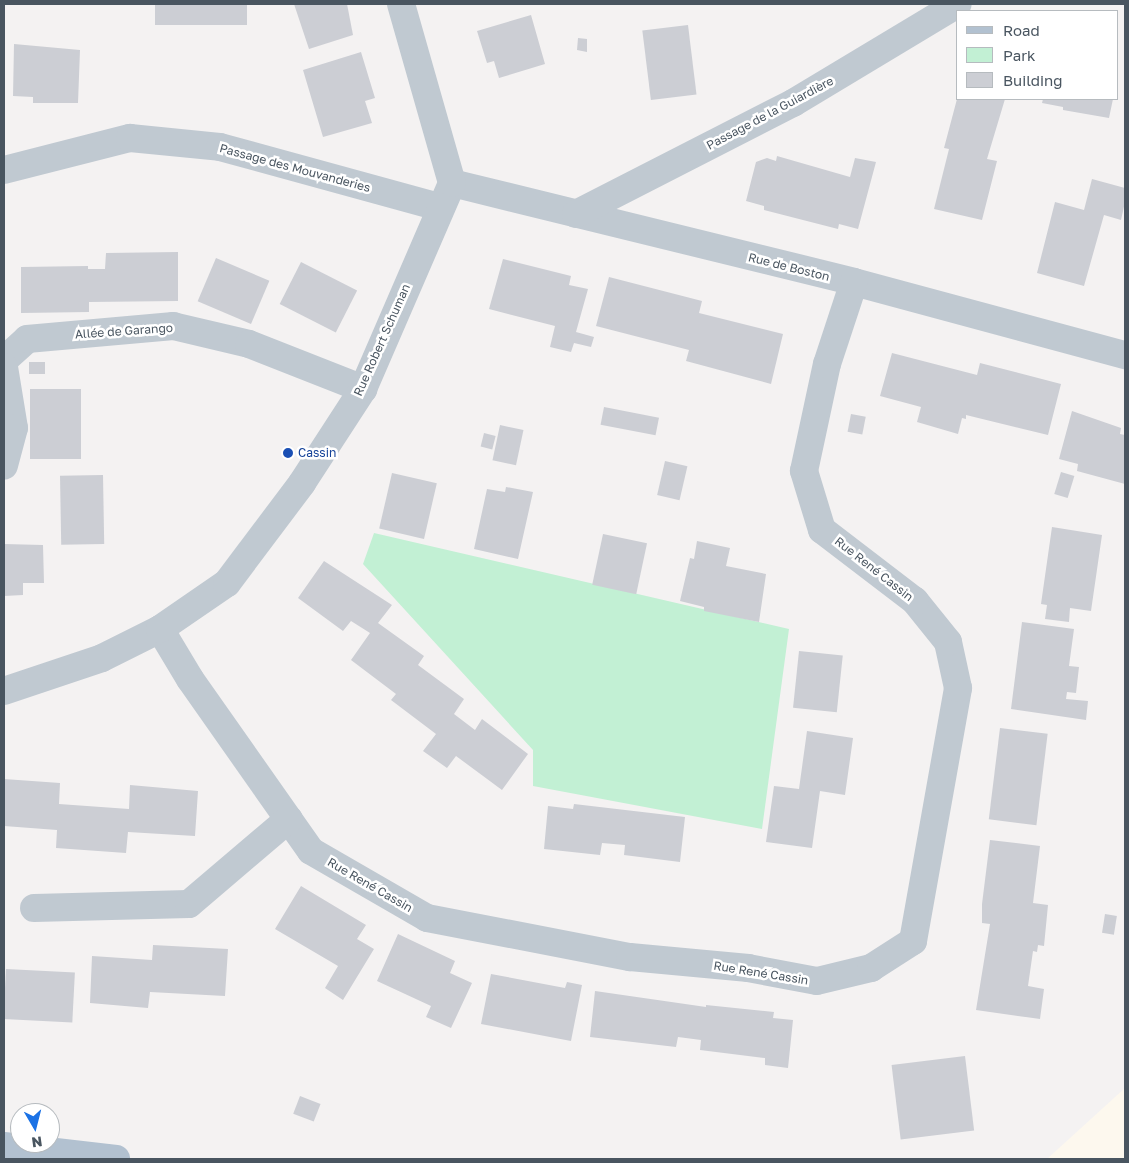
<!DOCTYPE html>
<html>
<head>
<meta charset="utf-8">
<style>
	body { margin:0 }
	#map { position:relative; width:1129px; height:1163px; overflow:hidden; background:#f4f2f2; font-family:"Golos Text",sans-serif }
	div>[style] { position:absolute }
	.commercial>* { inset:0; background:#fdf8ee }
	.green>* { inset:0; background:#c2f0d4 }
	.building>* { inset:0; background:#ccced4; transform-origin:0 0 }
	.minor>* { height:28px; margin:-14px; padding:0 14px; transform-origin:14px; border-radius:14px; background:#c0c9d1 }
	.major>* { height:28px; margin:-14px; padding:0 14px; transform-origin:14px; border-radius:14px; background:#b2c1d0 }
	.dots>* { width:14px; height:14px; translate:-50% -50%; box-sizing:border-box; border:2px solid #fff; border-radius:50% }
	span { translate:-50% -50%; white-space:nowrap; text-align:center; line-height:1.15; -webkit-text-stroke:5px #fff; paint-order:stroke }
	.street-label { font-size:12px; color:#495560 }
	.transit-label { font-size:12px; color:#164399 }
	.left { translate:0 -50%; text-align:left }
	.frame { position:absolute; inset:0; border:5px solid #495560; pointer-events:none }
	.legend { position:absolute; left:956px; top:10px; width:162px; height:90px; box-sizing:border-box; background:#fff; border:1px solid #b6bbbf; margin:0; padding:6px 9px; list-style:none; font-size:15px; color:#495560 }
	.legend li { display:flex; align-items:center; gap:10px; height:25px }
	.legend b { width:25px; border:1px solid #b6bbbf }
	.north { position:absolute; left:10px; top:1103px; width:50px; height:50px; box-sizing:border-box; background:#fff; border:1px solid #b6bbbf; border-radius:50%; rotate:172deg; font-size:14px; font-weight:700; line-height:20px; text-align:center; color:#495560 }
	.north::after { content:''; display:block; margin:auto; width:18px; height:22px; background:#1b72e5; clip-path:polygon(50% 0,100% 100%,50% 72%,0 100%) }
</style>
</head>
<body>
<div id="map">
	<div class="commercial">
		<div style="clip-path:polygon(1125px 1088px,1125px 1159px,1047px 1159px)"></div>
	</div>
	<div class="green">
		<div style="clip-path:polygon(374px 533px,789px 629px,762px 829px,533px 786px,533px 750px,363px 564px)"></div>
	</div>
	<div class="building">
		<div style="left:155px;top:4px;width:92px;height:21px"></div>
		<div style="clip-path:polygon(294px 4px,347px 4px,353px 35px,309px 49px)"></div>
		<div style="clip-path:polygon(531px 15px,545px 64px,499px 78px,494px 61px,487px 63px,477px 31px)"></div>
		<div style="left:688px;top:25px;width:70px;height:46px;rotate:83deg"></div>
		<div style="clip-path:polygon(578px 38px,587px 39px,587px 52px,577px 50px)"></div>
		<div style="clip-path:polygon(14px 44px,80px 50px,78px 103px,33px 103px,33px 97px,13px 96px)"></div>
		<div style="clip-path:polygon(361px 52px,375px 98px,365px 101px,372px 123px,323px 137px,303px 70px)"></div>
		<div style="clip-path:polygon(957px 99px,1005px 99px,987px 159px,997px 161px,982px 220px,934px 209px,949px 149px,944px 148px)"></div>
		<div style="clip-path:polygon(1043px 99px,1113px 99px,1109px 118px,1063px 110px,1063px 107px,1042px 103px)"></div>
		<div style="clip-path:polygon(777px 156px,850px 177px,855px 158px,876px 162px,858px 229px,839px 224px,838px 229px,764px 210px,764px 206px,746px 201px,756px 162px,767px 158px,776px 161px)"></div>
		<div style="clip-path:polygon(1092px 179px,1125px 188px,1125px 202px,1121px 220px,1104px 215px,1084px 286px,1037px 273px,1055px 202px,1084px 210px)"></div>
		<div style="clip-path:polygon(178px 252px,178px 301px,89px 302px,89px 312px,21px 313px,21px 267px,88px 266px,88px 269px,105px 269px,106px 253px)"></div>
		<div style="left:216px;top:258px;width:58px;height:47px;rotate:23deg"></div>
		<div style="clip-path:polygon(503px 259px,571px 276px,569px 285px,588px 289px,576px 332px,594px 337px,591px 347px,574px 343px,571px 352px,550px 347px,555px 326px,489px 309px)"></div>
		<div style="left:301px;top:262px;width:63px;height:47px;rotate:27deg"></div>
		<div style="clip-path:polygon(609px 277px,702px 301px,699px 313px,783px 334px,771px 384px,686px 361px,689px 350px,596px 326px)"></div>
		<div style="clip-path:polygon(892px 353px,977px 375px,980px 363px,1061px 384px,1048px 435px,966px 415px,966px 419px,962px 418px,958px 434px,917px 422px,921px 407px,880px 396px)"></div>
		<div style="left:45px;top:362px;width:12px;height:16px;rotate:90deg"></div>
		<div style="left:30px;top:389px;width:51px;height:70px"></div>
		<div style="left:604px;top:407px;width:56px;height:18px;rotate:11deg"></div>
		<div style="clip-path:polygon(1072px 411px,1121px 428px,1120px 434px,1125px 435px,1125px 484px,1077px 471px,1078px 464px,1059px 459px)"></div>
		<div style="left:851px;top:414px;width:15px;height:18px;rotate:11deg"></div>
		<div style="left:500px;top:425px;width:24px;height:36px;rotate:12deg"></div>
		<div style="left:484px;top:433px;width:12px;height:14px;rotate:14deg"></div>
		<div style="left:665px;top:461px;width:23px;height:35px;rotate:13deg"></div>
		<div style="left:1061px;top:472px;width:14px;height:23px;rotate:17deg"></div>
		<div style="left:392px;top:473px;width:46px;height:57px;rotate:13deg"></div>
		<div style="left:103px;top:475px;width:69px;height:43px;rotate:89deg"></div>
		<div style="clip-path:polygon(506px 487px,533px 492px,518px 559px,474px 549px,487px 489px,505px 492px)"></div>
		<div style="clip-path:polygon(1052px 527px,1102px 535px,1091px 611px,1070px 608px,1069px 622px,1045px 619px,1047px 605px,1041px 604px)"></div>
		<div style="left:603px;top:534px;width:45px;height:52px;rotate:12deg"></div>
		<div style="clip-path:polygon(697px 541px,730px 548px,726px 566px,766px 574px,759px 622px,704px 611px,704px 607px,680px 601px,690px 558px,694px 559px)"></div>
		<div style="clip-path:polygon(4px 544px,43px 545px,44px 583px,23px 583px,23px 595px,4px 596px)"></div>
		<div style="clip-path:polygon(324px 561px,392px 605px,378px 623px,424px 656px,418px 665px,464px 699px,454px 714px,475px 730px,482px 719px,528px 754px,502px 790px,456px 756px,447px 768px,423px 751px,436px 734px,391px 700px,396px 694px,351px 660px,370px 633px,351px 621px,343px 631px,298px 598px)"></div>
		<div style="clip-path:polygon(1022px 622px,1074px 629px,1069px 666px,1079px 667px,1076px 693px,1067px 692px,1066px 699px,1088px 701px,1086px 720px,1011px 709px)"></div>
		<div style="left:799px;top:651px;width:44px;height:57px;rotate:6deg"></div>
		<div style="left:1000px;top:728px;width:48px;height:92px;rotate:7deg"></div>
		<div style="clip-path:polygon(807px 731px,853px 738px,845px 795px,820px 791px,812px 848px,766px 842px,774px 786px,799px 789px)"></div>
		<div style="clip-path:polygon(4px 779px,60px 783px,59px 804px,129px 809px,130px 785px,198px 791px,195px 836px,128px 832px,126px 853px,56px 848px,57px 830px,4px 826px)"></div>
		<div style="clip-path:polygon(574px 804px,685px 817px,680px 862px,624px 855px,625px 845px,602px 843px,600px 855px,544px 849px,548px 806px,573px 809px)"></div>
		<div style="clip-path:polygon(990px 840px,1040px 846px,1033px 903px,1048px 905px,1044px 946px,1038px 945px,1037px 952px,1033px 951px,1028px 986px,1044px 989px,1040px 1019px,976px 1010px,990px 924px,982px 923px,982px 904px)"></div>
		<div style="clip-path:polygon(301px 886px,366px 925px,357px 939px,374px 949px,343px 1000px,325px 988px,338px 966px,275px 929px)"></div>
		<div style="left:1105px;top:914px;width:12px;height:19px;rotate:9deg"></div>
		<div style="clip-path:polygon(398px 934px,455px 961px,450px 973px,472px 983px,451px 1028px,426px 1017px,431px 1006px,377px 981px)"></div>
		<div style="clip-path:polygon(153px 945px,228px 949px,225px 996px,150px 992px,148px 1008px,90px 1003px,92px 956px,152px 960px)"></div>
		<div style="left:6px;top:969px;width:69px;height:50px;rotate:3deg"></div>
		<div style="clip-path:polygon(491px 974px,565px 988px,567px 982px,582px 985px,571px 1041px,481px 1024px)"></div>
		<div style="clip-path:polygon(595px 991px,706px 1007px,706px 1005px,774px 1012px,773px 1018px,793px 1020px,788px 1068px,765px 1065px,765px 1058px,700px 1050px,701px 1040px,678px 1037px,676px 1047px,590px 1037px)"></div>
		<div style="left:965px;top:1056px;width:75px;height:74px;rotate:83deg"></div>
		<div style="left:300px;top:1096px;width:22px;height:19px;rotate:21deg"></div>
	</div>
	<div class="minor">
		<div style="left:4px;top:170px;width:130px;rotate:-14.3deg"></div>
		<div style="left:130px;top:138px;width:90px;rotate:5.7deg"></div>
		<div style="left:220px;top:147px;width:227px;rotate:15.3deg"></div>
		<div style="left:452px;top:183px;width:414px;rotate:13.8deg"></div>
		<div style="left:854px;top:282px;width:281px;rotate:15.1deg"></div>
		<div style="left:576px;top:214px;width:244px;rotate:-27.1deg"></div>
		<div style="left:793px;top:103px;width:192px;rotate:-31deg"></div>
		<div style="left:4px;top:360px;width:31px;rotate:-42deg"></div>
		<div style="left:27px;top:339px;width:147px;rotate:-5.1deg"></div>
		<div style="left:173px;top:326px;width:78px;rotate:13.3deg"></div>
		<div style="left:249px;top:344px;width:123px;rotate:21.5deg"></div>
		<div style="left:4px;top:367px;width:62px;rotate:80.7deg"></div>
		<div style="left:14px;top:428px;width:39px;rotate:105deg"></div>
		<div style="left:160px;top:629px;width:58px;rotate:59deg"></div>
		<div style="left:190px;top:679px;width:210px;rotate:54.9deg"></div>
		<div style="left:311px;top:851px;width:134px;rotate:30deg"></div>
		<div style="left:427px;top:918px;width:207px;rotate:10.9deg"></div>
		<div style="left:630px;top:957px;width:119px;rotate:5.3deg"></div>
		<div style="left:748px;top:968px;width:70px;rotate:10.7deg"></div>
		<div style="left:817px;top:981px;width:56px;rotate:-13.5deg"></div>
		<div style="left:871px;top:968px;width:50px;rotate:-32.7deg"></div>
		<div style="left:913px;top:941px;width:257px;rotate:-79.9deg"></div>
		<div style="left:958px;top:688px;width:47px;rotate:-102.3deg"></div>
		<div style="left:948px;top:642px;width:53px;rotate:-128.8deg"></div>
		<div style="left:915px;top:601px;width:117px;rotate:-142.6deg"></div>
		<div style="left:822px;top:530px;width:62px;rotate:-107deg"></div>
		<div style="left:804px;top:471px;width:109px;rotate:-77.9deg"></div>
		<div style="left:827px;top:364px;width:86px;rotate:-71.8deg"></div>
		<div style="left:4px;top:691px;width:103px;rotate:-18.6deg"></div>
		<div style="left:102px;top:658px;width:65px;rotate:-26.6deg"></div>
		<div style="left:160px;top:629px;width:81px;rotate:-34.5deg"></div>
		<div style="left:227px;top:583px;width:125px;rotate:-53.1deg"></div>
		<div style="left:302px;top:483px;width:112px;rotate:-57deg"></div>
		<div style="left:363px;top:389px;width:224px;rotate:-66.6deg"></div>
		<div style="left:452px;top:183px;width:186px;rotate:-105.9deg"></div>
		<div style="left:34px;top:908px;width:155px;rotate:-1.5deg"></div>
		<div style="left:189px;top:904px;width:131px;rotate:-40.4deg"></div>
	</div>
	<div class="major">
		<div style="left:4px;top:1146px;width:113px;rotate:6.6deg"></div>
	</div>
	<div class="dots">
		<div style="left:288px;top:453px;background:#1a4fb4"></div>
	</div>
	<div class="street-label">
		<span style="left:770px;top:113px;rotate:-28deg">Passage de la Guiardière</span>
		<span style="left:295px;top:168px;rotate:15deg">Passage des Mouvanderies</span>
		<span style="left:789px;top:267px;rotate:14deg">Rue de Boston</span>
		<span style="left:124px;top:331px;rotate:-4deg">Allée de Garango</span>
		<span style="left:382px;top:340px;rotate:-66deg">Rue Robert Schuman</span>
		<span style="left:874px;top:569px;rotate:38deg">Rue René Cassin</span>
		<span style="left:370px;top:885px;rotate:30deg">Rue René Cassin</span>
		<span style="left:761px;top:973px;rotate:9deg">Rue René Cassin</span>
	</div>
	<div class="transit-label">
		<span class="left" style="left:298px;top:453px">Cassin</span>
	</div>
	<div class="frame"></div>
	<ul class="legend">
	<li><b style="height:6px;background:#b2c1d0"></b>Road</li>
	<li><b style="height:14px;background:#c2f0d4"></b>Park</li>
	<li><b style="height:14px;background:#ccced4"></b>Building</li>
	</ul>
	<div class="north">N</div>
</div>
</body>
</html>
